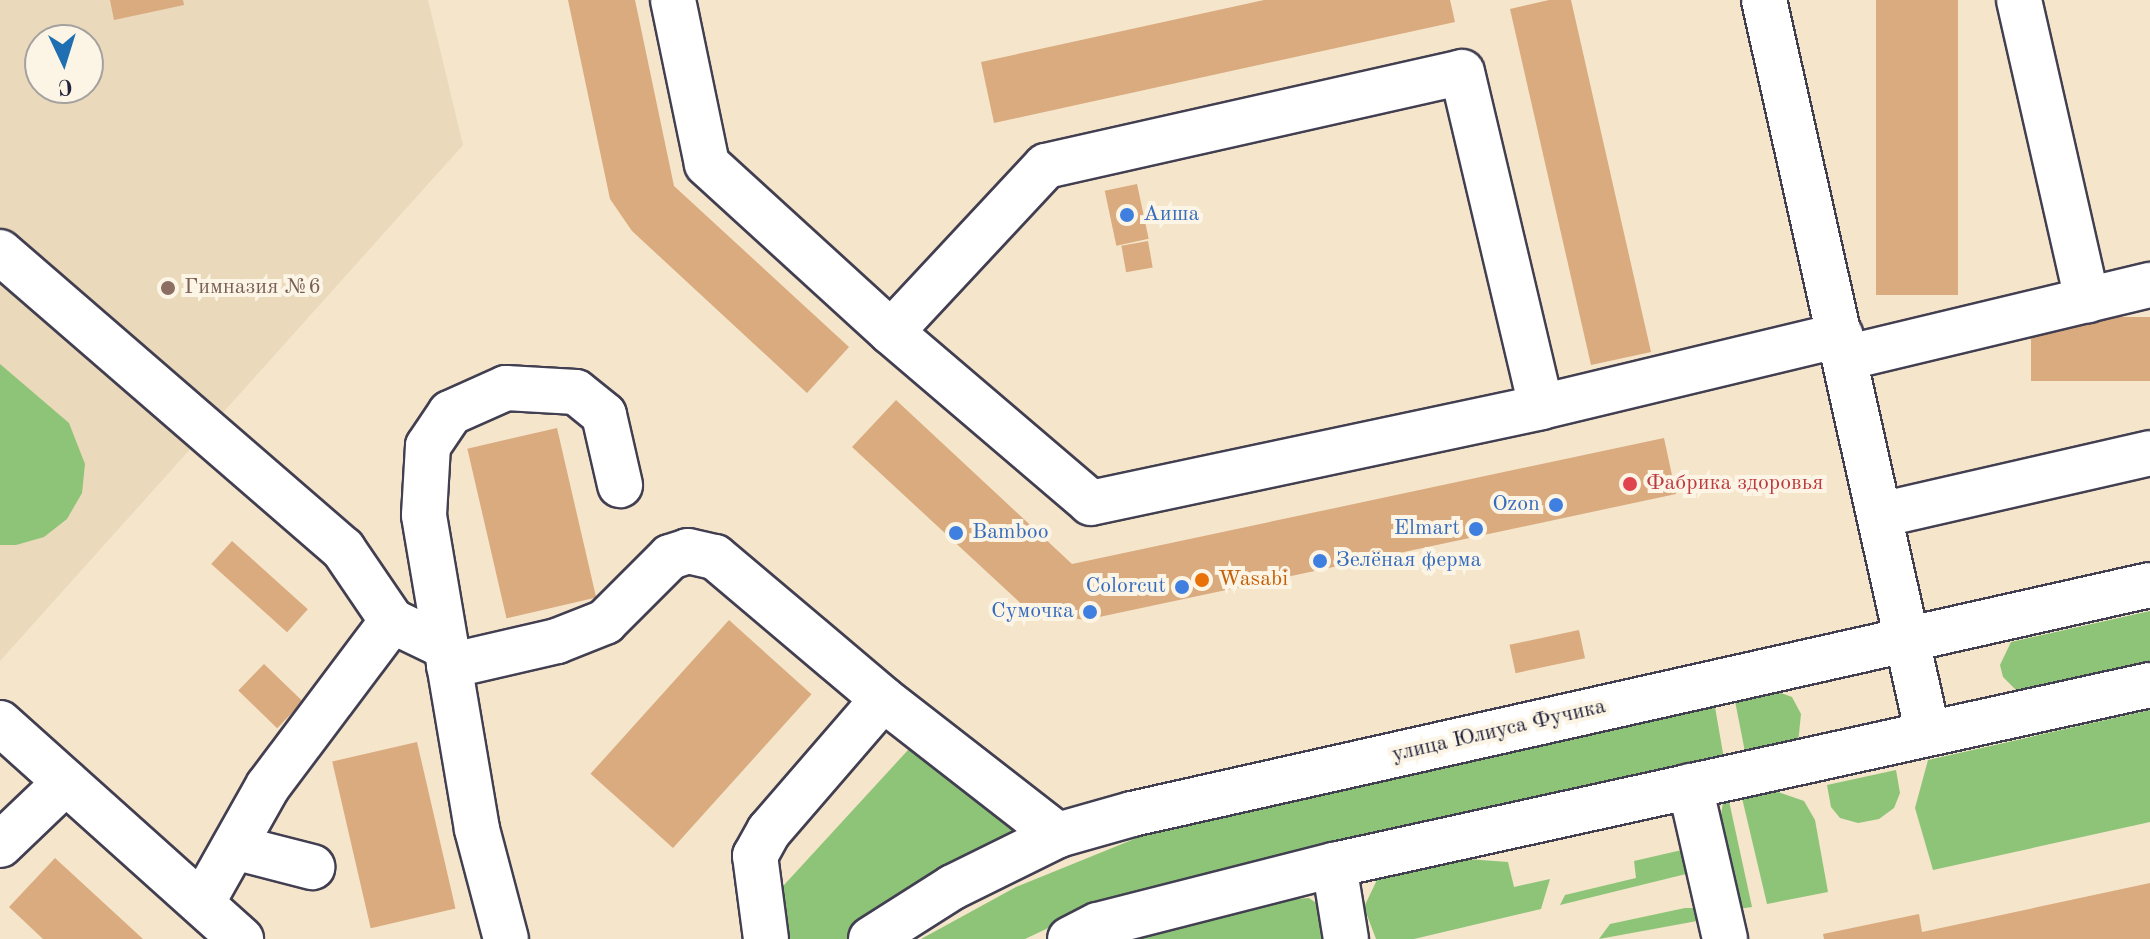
<!DOCTYPE html>
<html>
<head>
<meta charset="utf-8">
<style>
	body { margin:0 }
	#map { position:relative; width:2150px; height:939px; overflow:hidden; background:#f5e5cb; font-family:"Old Standard TT",serif }
	div>[style] { position:absolute }
	.built>* { inset:0; background:#ead9ba }
	.green>* { inset:0; background:#8dc478 }
	.building>* { inset:0; background:#d9ab7f; transform-origin:0 0 }
	.roads { filter:drop-shadow(2px 0 #423f51) drop-shadow(-2px 0 #423f51) drop-shadow(0 2px #423f51) drop-shadow(0 -2px #423f51) }
	.minor>* { height:44px; margin:-22px; padding:0 22px; transform-origin:22px; border-radius:22px; background:#fff }
	.major>* { height:44px; margin:-22px; padding:0 22px; transform-origin:22px; border-radius:22px; background:#fff }
	.dots>* { width:22px; height:22px; translate:-50% -50%; box-sizing:border-box; border:4px solid #fcf5e5; border-radius:50% }
	span { translate:-50% -50%; white-space:nowrap; text-align:center; line-height:1.15; -webkit-text-stroke:8px #fcf5e5; paint-order:stroke }
	.shop-label { font-size:22px; color:#366cbe }
	.left { translate:0 -50%; text-align:left }
	.right { translate:-100% -50%; text-align:right }
	.education-label { font-size:22px; color:#785e54 }
	.health-label { font-size:22px; color:#be3a42 }
	.food-label { font-size:22px; color:#c56008 }
	.street-label { font-size:22px; color:#22223b }
	.north { position:absolute; left:24px; top:24px; width:80px; height:80px; box-sizing:border-box; background:#fcf5e5; border:2px solid #a5a1a1; border-radius:50%; rotate:176deg; font-size:22px; font-weight:700; line-height:32px; text-align:center; color:#22223b }
	.north::after { content:''; display:block; margin:auto; width:28px; height:36px; background:#1f6fb2; clip-path:polygon(50% 0,100% 100%,50% 72%,0 100%) }
</style>
</head>
<body>
<div id="map">
	<div class="built">
		<div style="clip-path:polygon(evenodd,0 0,428px 0,463px 145px,0 661px,0 0,40px 40px,88px 40px,88px 88px,40px 88px,40px 40px)"></div>
	</div>
	<div class="green">
		<div style="clip-path:polygon(0 364px,69px 423px,85px 464px,82px 493px,67px 519px,44px 537px,16px 545px,0 545px)"></div>
		<div style="clip-path:polygon(2150px 611px,2150px 669px,2018px 692px,2003px 677px,2000px 665px,2011px 642px)"></div>
		<div style="clip-path:polygon(1781px 693px,1792px 697px,1801px 714px,1798px 743px,1746px 757px,1735px 701px)"></div>
		<div style="clip-path:polygon(1715px 707px,1724px 759px,1179px 881px,1095px 906px,1025px 939px,921px 939px,1016px 887px,1154px 831px)"></div>
		<div style="clip-path:polygon(2150px 710px,2150px 822px,1933px 870px,1915px 808px,1928px 760px)"></div>
		<div style="clip-path:polygon(920px 737px,1015px 821px,1008px 842px,850px 939px,779px 939px,773px 897px)"></div>
		<div style="clip-path:polygon(1896px 770px,1900px 793px,1894px 808px,1879px 819px,1858px 823px,1840px 818px,1831px 807px,1827px 785px)"></div>
		<div style="clip-path:polygon(1775px 791px,1804px 801px,1815px 820px,1828px 892px,1767px 904px,1742px 798px)"></div>
		<div style="clip-path:polygon(1729px 801px,1752px 907px,1738px 909px,1720px 822px,1723px 802px)"></div>
		<div style="clip-path:polygon(1695px 847px,1696px 866px,1686px 874px,1560px 905px,1565px 895px,1636px 878px,1634px 861px)"></div>
		<div style="clip-path:polygon(1467px 859px,1508px 862px,1514px 887px,1550px 879px,1541px 909px,1414px 939px,1376px 939px,1364px 907px,1377px 880px)"></div>
		<div style="clip-path:polygon(1309px 898px,1326px 910px,1339px 939px,1132px 939px,1281px 900px)"></div>
		<div style="clip-path:polygon(1685px 908px,1698px 908px,1708px 919px,1599px 939px,1610px 924px)"></div>
	</div>
	<div class="building">
		<div style="clip-path:polygon(110px 0,183px 0,184px 5px,114px 20px)"></div>
		<div style="clip-path:polygon(568px 0,635px 0,674px 186px,849px 347px,807px 393px,632px 231px,610px 199px)"></div>
		<div style="clip-path:polygon(1264px 0,1450px 0,1455px 22px,994px 123px,981px 62px)"></div>
		<div style="clip-path:polygon(1549px 0,1571px 0,1651px 352px,1591px 365px,1510px 9px)"></div>
		<div style="left:1876px;top:0;width:82px;height:295px"></div>
		<div style="left:1137px;top:184px;width:56px;height:33px;rotate:78deg"></div>
		<div style="left:1148px;top:241px;width:27px;height:27px;rotate:80deg"></div>
		<div style="left:2150px;top:317px;width:64px;height:119px;rotate:90deg"></div>
		<div style="clip-path:polygon(896px 400px,1072px 564px,1664px 438px,1676px 494px,1085px 620px,1029px 611px,852px 447px)"></div>
		<div style="left:557px;top:428px;width:174px;height:92px;rotate:77deg"></div>
		<div style="left:232px;top:541px;width:102px;height:31px;rotate:42deg"></div>
		<div style="left:729px;top:620px;width:111px;height:207px;rotate:42deg"></div>
		<div style="left:1579px;top:630px;width:29px;height:71px;rotate:78deg"></div>
		<div style="left:264px;top:664px;width:54px;height:37px;rotate:44deg"></div>
		<div style="left:417px;top:742px;width:171px;height:87px;rotate:77deg"></div>
		<div style="clip-path:polygon(55px 858px,143px 939px,43px 939px,9px 907px)"></div>
		<div style="clip-path:polygon(2150px 883px,2150px 939px,1824px 939px,1823px 934px,1919px 914px,1922px 932px)"></div>
	</div>
	<div class="roads">
		<div class="minor">
			<div style="left:673px;top:0;width:167px;rotate:78.3deg"></div>
			<div style="left:707px;top:164px;width:249px;rotate:42.4deg"></div>
			<div style="left:891px;top:332px;width:263px;rotate:40.5deg"></div>
			<div style="left:1091px;top:503px;width:460px;rotate:-12deg"></div>
			<div style="left:1541px;top:407px;width:308px;rotate:-13.5deg"></div>
			<div style="left:1764px;top:0;width:752px;rotate:77.41deg"></div>
			<div style="left:2019px;top:0;width:308px;rotate:77.2deg"></div>
			<div style="left:0;top:252px;width:454px;rotate:40.9deg"></div>
			<div style="left:343px;top:549px;width:87px;rotate:55.8deg"></div>
			<div style="left:392px;top:621px;width:60px;rotate:25.7deg"></div>
			<div style="left:891px;top:332px;width:227px;rotate:-47deg"></div>
			<div style="left:1046px;top:166px;width:426px;rotate:-12.7deg"></div>
			<div style="left:1462px;top:72px;width:344px;rotate:76.7deg"></div>
			<div style="left:1845px;top:358px;width:314px;rotate:-13.5deg"></div>
			<div style="left:1880px;top:515px;width:277px;rotate:-12.9deg"></div>
			<div style="left:449px;top:666px;width:111px;rotate:-13deg"></div>
			<div style="left:557px;top:641px;width:52px;rotate:-21.6deg"></div>
			<div style="left:605px;top:622px;width:92px;rotate:-45deg"></div>
			<div style="left:670px;top:557px;width:19px;rotate:-18deg"></div>
			<div style="left:688px;top:551px;width:28px;rotate:13deg"></div>
			<div style="left:715px;top:557px;width:220px;rotate:40.2deg"></div>
			<div style="left:0;top:723px;width:324px;rotate:41.9deg"></div>
			<div style="left:1690px;top:786px;width:157px;rotate:77.1deg"></div>
			<div style="left:0;top:845px;width:91px;rotate:-43.7deg"></div>
			<div style="left:234px;top:847px;width:81px;rotate:14.4deg"></div>
			<div style="left:1334px;top:865px;width:75px;rotate:80.8deg"></div>
			<div style="left:202px;top:903px;width:134px;rotate:-60.6deg"></div>
			<div style="left:268px;top:786px;width:206px;rotate:-53.1deg"></div>
			<div style="left:506px;top:939px;width:114px;rotate:-104.8deg"></div>
			<div style="left:477px;top:829px;width:318px;rotate:-99.6deg"></div>
			<div style="left:424px;top:515px;width:69px;rotate:-86.7deg"></div>
			<div style="left:428px;top:446px;width:40px;rotate:-56deg"></div>
			<div style="left:450px;top:413px;width:61px;rotate:-24.1deg"></div>
			<div style="left:506px;top:388px;width:70px;rotate:3.3deg"></div>
			<div style="left:576px;top:392px;width:36px;rotate:39deg"></div>
			<div style="left:604px;top:415px;width:72px;rotate:77.1deg"></div>
			<div style="left:766px;top:939px;width:84px;rotate:-97.5deg"></div>
			<div style="left:755px;top:856px;width:29px;rotate:-61deg"></div>
			<div style="left:769px;top:831px;width:174px;rotate:-49.2deg"></div>
			<div style="left:883px;top:699px;width:222px;rotate:37.9deg"></div>
		</div>
		<div class="major">
			<div style="left:871px;top:939px;width:97px;rotate:-32.4deg"></div>
			<div style="left:953px;top:887px;width:117px;rotate:-26.3deg"></div>
			<div style="left:1058px;top:835px;width:77px;rotate:-15.8deg"></div>
			<div style="left:1132px;top:814px;width:1043px;rotate:-12.68deg"></div>
			<div style="left:1070px;top:939px;width:31px;rotate:-27deg"></div>
			<div style="left:1098px;top:925px;width:244px;rotate:-14.3deg"></div>
			<div style="left:1334px;top:865px;width:836px;rotate:-12.44deg"></div>
		</div>
	</div>
	<div class="dots">
		<div style="left:1127px;top:215px;background:#3f7fe0"></div>
		<div style="left:168px;top:288px;background:#8d6e63"></div>
		<div style="left:1630px;top:484px;background:#e0444e"></div>
		<div style="left:1556px;top:505px;background:#3f7fe0"></div>
		<div style="left:1476px;top:529px;background:#3f7fe0"></div>
		<div style="left:956px;top:533px;background:#3f7fe0"></div>
		<div style="left:1320px;top:561px;background:#3f7fe0"></div>
		<div style="left:1202px;top:580px;background:#e8710a"></div>
		<div style="left:1182px;top:587px;background:#3f7fe0"></div>
		<div style="left:1090px;top:612px;background:#3f7fe0"></div>
	</div>
	<div class="shop-label">
		<span class="left" style="left:1143px;top:215px">Аиша</span>
		<span class="right" style="left:1540px;top:505px">Ozon</span>
		<span class="right" style="left:1460px;top:529px">Elmart</span>
		<span class="left" style="left:972px;top:533px">Bamboo</span>
		<span class="left" style="left:1336px;top:561px">Зелёная ферма</span>
		<span class="right" style="left:1166px;top:587px">Colorcut</span>
		<span class="right" style="left:1074px;top:612px">Сумочка</span>
	</div>
	<div class="education-label">
		<span class="left" style="left:184px;top:288px">Гимназия №6</span>
	</div>
	<div class="health-label">
		<span class="left" style="left:1646px;top:484px">Фабрика здоровья</span>
	</div>
	<div class="food-label">
		<span class="left" style="left:1218px;top:580px">Wasabi</span>
	</div>
	<div class="street-label">
		<span style="left:1499px;top:731px;rotate:-13deg">улица Юлиуса Фучика</span>
	</div>
	<div class="north">С</div>
</div>
</body>
</html>
